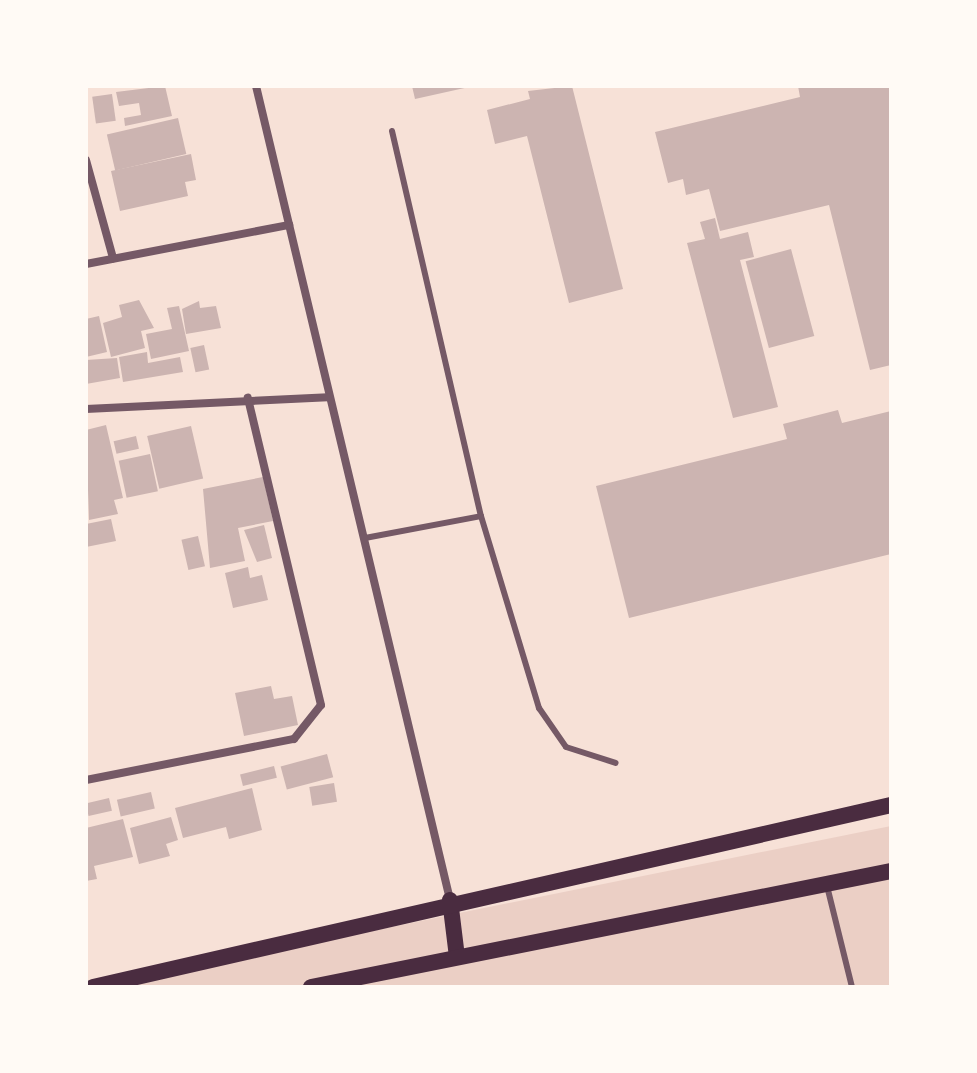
<!DOCTYPE html>
<html>
<head>
<meta charset="utf-8">
<style>
	body { margin:0 }
	#map { position:relative; width:977px; height:1073px; overflow:hidden; background:#f7e1d7; font-family:"DejaVu Sans",sans-serif }
	div>[style] { position:absolute }
	.green>* { inset:0; background:#ebcfc5 }
	.building>* { inset:0; background:#ccb4b1; transform-origin:0 0 }
	.service>* { height:6px; margin:-3px; padding:0 3px; transform-origin:3px; border-radius:3px; background:#755966 }
	.minor>* { height:8px; margin:-4px; padding:0 4px; transform-origin:4px; border-radius:4px; background:#755966 }
	.secondary>* { height:16px; margin:-8px; padding:0 8px; transform-origin:8px; border-radius:8px; background:#4a2c40 }
	span { translate:-50% -50%; white-space:nowrap; text-align:center; line-height:1.15; -webkit-text-stroke:8px #fffaf5; paint-order:stroke }
	.frame { position:absolute; inset:0; border:88px solid #fffaf5; pointer-events:none }
</style>
</head>
<body>
<div id="map">
	<div class="green">
		<div style="clip-path:polygon(891px 826px,891px 987px,101px 987px,469px 911px)"></div>
	</div>
	<div class="building">
		<div style="clip-path:polygon(165px 86px,172px 116px,125px 126px,124px 118px,141px 115px,139px 103px,119px 106px,116px 92px)"></div>
		<div style="clip-path:polygon(412px 86px,469px 86px,469px 87px,415px 99px)"></div>
		<div style="clip-path:polygon(572px 86px,623px 289px,569px 303px,527px 136px,495px 144px,487px 110px,530px 99px,528px 91px)"></div>
		<div style="clip-path:polygon(798px 86px,891px 86px,891px 365px,870px 370px,829px 205px,720px 231px,709px 189px,686px 195px,683px 179px,668px 183px,655px 132px,800px 97px)"></div>
		<div style="left:112px;top:94px;width:27px;height:20px;rotate:82deg"></div>
		<div style="left:178px;top:118px;width:37px;height:73px;rotate:77deg"></div>
		<div style="clip-path:polygon(191px 154px,196px 180px,185px 182px,188px 196px,120px 211px,111px 171px)"></div>
		<div style="clip-path:polygon(715px 218px,720px 239px,748px 232px,754px 257px,740px 260px,778px 407px,733px 418px,687px 243px,705px 239px,700px 222px)"></div>
		<div style="left:791px;top:249px;width:90px;height:47px;rotate:75deg"></div>
		<div style="clip-path:polygon(139px 300px,154px 328px,141px 331px,145px 348px,111px 357px,103px 323px,122px 317px,119px 305px)"></div>
		<div style="clip-path:polygon(199px 301px,200px 308px,216px 306px,221px 328px,186px 334px,182px 309px)"></div>
		<div style="clip-path:polygon(179px 306px,189px 351px,151px 359px,146px 334px,172px 329px,167px 308px)"></div>
		<div style="clip-path:polygon(99px 316px,107px 352px,86px 357px,86px 319px)"></div>
		<div style="left:204px;top:345px;width:25px;height:14px;rotate:78deg"></div>
		<div style="clip-path:polygon(147px 352px,148px 363px,180px 357px,183px 372px,123px 382px,119px 357px)"></div>
		<div style="clip-path:polygon(117px 358px,120px 378px,86px 384px,86px 360px)"></div>
		<div style="clip-path:polygon(838px 410px,842px 423px,891px 411px,891px 554px,629px 618px,596px 486px,787px 439px,783px 424px)"></div>
		<div style="clip-path:polygon(106px 425px,123px 498px,114px 500px,118px 514px,89px 520px,86px 430px)"></div>
		<div style="left:191px;top:426px;width:54px;height:45px;rotate:77deg"></div>
		<div style="left:136px;top:436px;width:13px;height:23px;rotate:77deg"></div>
		<div style="left:150px;top:454px;width:38px;height:32px;rotate:78deg"></div>
		<div style="clip-path:polygon(263px 477px,273px 521px,238px 528px,245px 561px,210px 568px,203px 489px)"></div>
		<div style="clip-path:polygon(111px 519px,116px 541px,86px 547px,86px 524px)"></div>
		<div style="clip-path:polygon(264px 525px,272px 558px,257px 562px,244px 530px)"></div>
		<div style="left:198px;top:536px;width:31px;height:17px;rotate:77deg"></div>
		<div style="clip-path:polygon(248px 567px,250px 578px,262px 575px,268px 600px,233px 608px,225px 573px)"></div>
		<div style="clip-path:polygon(271px 686px,274px 699px,292px 696px,298px 725px,244px 736px,235px 693px)"></div>
		<div style="left:327px;top:754px;width:24px;height:48px;rotate:75deg"></div>
		<div style="left:274px;top:766px;width:12px;height:35px;rotate:76deg"></div>
		<div style="left:334px;top:783px;width:19px;height:25px;rotate:81deg"></div>
		<div style="clip-path:polygon(252px 788px,262px 830px,229px 839px,226px 827px,183px 838px,175px 808px)"></div>
		<div style="left:151px;top:792px;width:17px;height:35px;rotate:77deg"></div>
		<div style="left:109px;top:798px;width:13px;height:24px;rotate:77deg"></div>
		<div style="clip-path:polygon(171px 817px,178px 840px,166px 844px,170px 856px,139px 864px,130px 828px)"></div>
		<div style="clip-path:polygon(123px 819px,133px 857px,94px 866px,97px 879px,86px 881px,86px 828px)"></div>
	</div>
	<div class="service">
		<div style="left:392px;top:131px;width:395px;rotate:77deg"></div>
		<div style="left:481px;top:516px;width:201px;rotate:73.2deg"></div>
		<div style="left:539px;top:708px;width:47px;rotate:55.3deg"></div>
		<div style="left:566px;top:747px;width:52px;rotate:17.7deg"></div>
		<div style="left:365px;top:538px;width:118px;rotate:-10.7deg"></div>
		<div style="left:827px;top:886px;width:104px;rotate:76.1deg"></div>
	</div>
	<div class="minor">
		<div style="left:256px;top:86px;width:837px;rotate:76.59deg"></div>
		<div style="left:86px;top:160px;width:102px;rotate:74.6deg"></div>
		<div style="left:86px;top:264px;width:207px;rotate:-10.9deg"></div>
		<div style="left:86px;top:409px;width:242px;rotate:-2.8deg"></div>
		<div style="left:86px;top:780px;width:212px;rotate:-11.2deg"></div>
		<div style="left:294px;top:739px;width:43px;rotate:-51.5deg"></div>
		<div style="left:321px;top:705px;width:316px;rotate:-103.4deg"></div>
	</div>
	<div class="secondary">
		<div style="left:450px;top:900px;width:57px;rotate:83deg"></div>
		<div style="left:93px;top:987px;width:818px;rotate:-12.85deg"></div>
		<div style="left:311px;top:987px;width:591px;rotate:-11.31deg"></div>
	</div>
	<div class="frame"></div>
</div>
</body>
</html>
